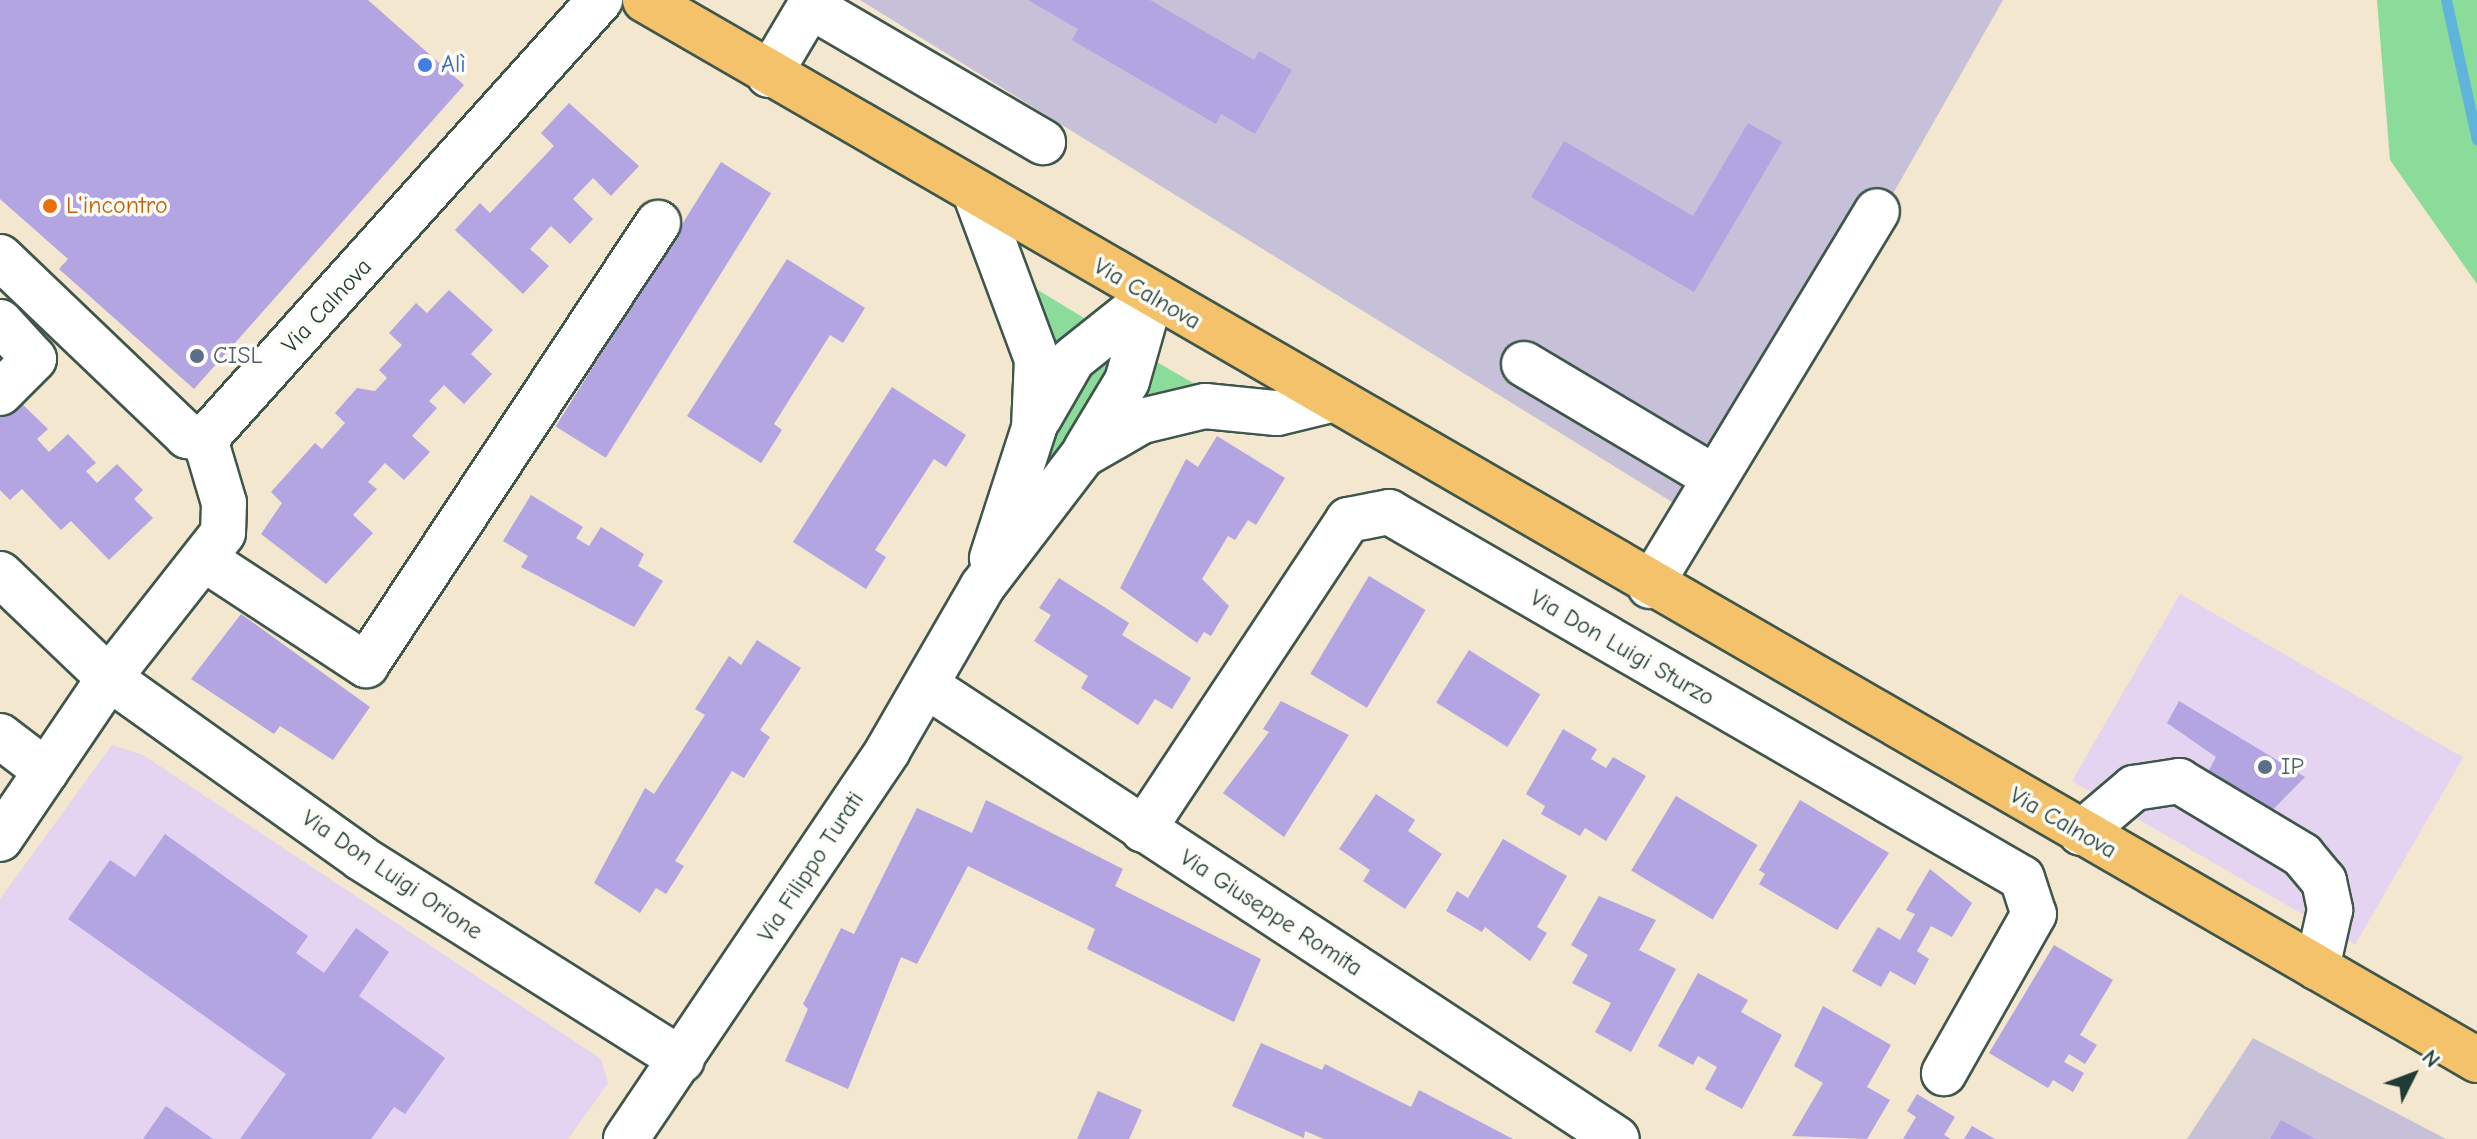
<!DOCTYPE html>
<html>
<head>
<meta charset="utf-8">
<style>
	body { margin:0 }
	#map { position:relative; width:2477px; height:1139px; overflow:hidden; background:#f3e7cf; font-family:"Comic Neue",sans-serif }
	div>[style] { position:absolute }
	.built>* { inset:0; background:#e4d3f1; transform-origin:0 0 }
	.industrial>* { inset:0; background:#c6c0d9 }
	.green>* { inset:0; background:#8bdb9a }
	.stream>* { height:11px; margin:-5.5px; padding:0 5.5px; transform-origin:5.5px; border-radius:5.5px; background:#5fb4dc }
	.building>* { inset:0; background:#b3a4e2; transform-origin:0 0 }
	.roads { filter:drop-shadow(2px 0 #3f564b) drop-shadow(-2px 0 #3f564b) drop-shadow(0 2px #3f564b) drop-shadow(0 -2px #3f564b) }
	.minor>* { height:44px; margin:-22px; padding:0 22px; transform-origin:22px; border-radius:22px; background:#fff }
	.major>* { height:44px; margin:-22px; padding:0 22px; transform-origin:22px; border-radius:22px; background:#f3c26a }
	.dots>* { width:22px; height:22px; translate:-50% -50%; box-sizing:border-box; border:4px solid #fdfcf7; border-radius:50% }
	span { translate:-50% -50%; white-space:nowrap; text-align:center; line-height:1.15; -webkit-text-stroke:7px #fdfcf7; paint-order:stroke }
	.shop-label { font-size:24px; color:#366cbe }
	.left { translate:0 -50%; text-align:left }
	.food-label { font-size:24px; color:#c56008 }
	.street-label { font-size:24px; color:#1f3d34 }
	.service-label { font-size:24px; color:#4e5e75 }
	.north { position:absolute; left:2373px; top:1035px; width:80px; height:80px; -webkit-text-stroke:6px #fdfcf7; paint-order:stroke; rotate:48deg; font-size:22px; font-weight:700; line-height:32px; text-align:center; color:#1f3d34 }
	.north::after { content:''; display:block; margin:auto; width:28px; height:36px; background:#1f3d34; clip-path:polygon(50% 0,100% 100%,50% 72%,0 100%) }
</style>
</head>
<body>
<div id="map">
	<div class="built">
		<div style="left:2180px;top:594px;width:327px;height:216px;rotate:30deg"></div>
		<div style="clip-path:polygon(112px 745px,143px 755px,601px 1059px,608px 1083px,568px 1139px,0 1139px,0 899px)"></div>
	</div>
	<div class="industrial">
		<div style="clip-path:polygon(860px 0,2003px 0,1706px 523px)"></div>
		<div style="clip-path:polygon(2253px 1038px,2446px 1139px,2187px 1139px)"></div>
	</div>
	<div class="green">
		<div style="clip-path:polygon(2377px 0,2477px 0,2477px 284px,2390px 160px)"></div>
		<div style="clip-path:polygon(1023px 281px,1094px 324px,1050px 363px)"></div>
		<div style="clip-path:polygon(1119px 340px,1117px 371px,1046px 477px,1039px 472px,1054px 414px)"></div>
		<div style="clip-path:polygon(1143px 354px,1207px 391px,1123px 414px)"></div>
	</div>
	<div class="stream">
		<div style="left:2446px;top:0;width:143px;rotate:77.5deg"></div>
	</div>
	<div class="building">
		<div style="clip-path:polygon(0 0,368px 0,464px 85px,194px 389px,59px 269px,68px 259px,0 199px)"></div>
		<div style="clip-path:polygon(1028px 0,1150px 0,1254px 60px,1259px 51px,1292px 70px,1255px 134px,1221px 114px,1216px 124px,1072px 40px,1078px 29px)"></div>
		<div style="clip-path:polygon(569px 103px,639px 166px,611px 196px,593px 178px,573px 199px,593px 219px,570px 244px,551px 226px,530px 249px,549px 266px,523px 294px,455px 230px,480px 203px,490px 213px,554px 146px,541px 133px)"></div>
		<div style="clip-path:polygon(1748px 123px,1782px 142px,1694px 292px,1531px 197px,1564px 141px,1693px 216px)"></div>
		<div style="left:721px;top:162px;width:59px;height:312px;rotate:32deg"></div>
		<div style="clip-path:polygon(787px 259px,865px 308px,843px 343px,830px 335px,774px 424px,782px 430px,761px 463px,687px 416px)"></div>
		<div style="clip-path:polygon(449px 290px,493px 330px,471px 354px,492px 374px,464px 404px,444px 385px,429px 401px,437px 408px,412px 436px,430px 452px,404px 480px,385px 463px,368px 482px,377px 489px,353px 515px,373px 533px,326px 584px,261px 534px,282px 503px,271px 492px,315px 443px,322px 449px,345px 423px,335px 413px,357px 388px,375px 391px,387px 378px,379px 370px,402px 345px,389px 333px,416px 303px,427px 313px)"></div>
		<div style="clip-path:polygon(892px 387px,966px 435px,946px 467px,934px 459px,875px 550px,886px 557px,866px 589px,793px 542px)"></div>
		<div style="clip-path:polygon(18px 400px,48px 429px,37px 439px,49px 452px,68px 434px,96px 463px,86px 471px,97px 483px,117px 464px,143px 490px,134px 499px,153px 518px,109px 560px,71px 521px,61px 530px,22px 489px,10px 500px,0 490px,0 417px)"></div>
		<div style="clip-path:polygon(1217px 436px,1285px 478px,1256px 525px,1248px 520px,1235px 540px,1228px 536px,1202px 579px,1229px 606px,1211px 636px,1204px 632px,1197px 643px,1120px 588px,1186px 459px,1198px 467px)"></div>
		<div style="clip-path:polygon(531px 495px,583px 527px,576px 538px,589px 546px,601px 527px,644px 554px,638px 566px,663px 581px,634px 627px,521px 567px,528px 556px,503px 541px)"></div>
		<div style="left:1369px;top:576px;width:66px;height:114px;rotate:31deg"></div>
		<div style="clip-path:polygon(1059px 578px,1129px 623px,1122px 635px,1191px 678px,1172px 709px,1155px 699px,1138px 725px,1081px 688px,1088px 676px,1034px 641px,1051px 615px,1039px 608px)"></div>
		<div style="clip-path:polygon(241px 614px,370px 707px,333px 760px,280px 726px,274px 734px,191px 679px)"></div>
		<div style="clip-path:polygon(757px 640px,801px 668px,760px 730px,770px 737px,744px 778px,732px 771px,675px 861px,684px 866px,666px 894px,656px 888px,640px 913px,594px 883px,645px 788px,654px 794px,705px 715px,695px 709px,729px 656px,741px 665px)"></div>
		<div style="left:1469px;top:650px;width:84px;height:62px;rotate:32deg"></div>
		<div style="clip-path:polygon(1281px 701px,1349px 735px,1284px 837px,1223px 793px,1269px 732px,1263px 729px)"></div>
		<div style="clip-path:polygon(2179px 701px,2305px 777px,2247px 836px,2191px 804px,2216px 757px,2167px 723px)"></div>
		<div style="clip-path:polygon(1563px 729px,1597px 749px,1591px 759px,1606px 768px,1613px 757px,1646px 776px,1606px 841px,1585px 828px,1580px 836px,1541px 814px,1545px 806px,1526px 794px)"></div>
		<div style="clip-path:polygon(1376px 794px,1415px 820px,1408px 831px,1442px 854px,1405px 909px,1363px 881px,1370px 870px,1339px 849px)"></div>
		<div style="left:1676px;top:796px;width:95px;height:87px;rotate:31deg"></div>
		<div style="clip-path:polygon(986px 800px,1123px 869px,1115px 886px,1261px 959px,1234px 1022px,1087px 949px,1095px 929px,968px 866px,917px 964px,901px 957px,848px 1089px,785px 1061px,808px 1009px,803px 1004px,841px 928px,854px 934px,917px 808px,972px 833px)"></div>
		<div style="clip-path:polygon(1800px 800px,1889px 853px,1837px 930px,1759px 884px,1765px 874px,1759px 870px)"></div>
		<div style="clip-path:polygon(165px 834px,308px 936px,296px 953px,324px 973px,356px 928px,389px 952px,359px 996px,445px 1058px,405px 1114px,394px 1107px,371px 1139px,240px 1139px,286px 1074px,68px 919px,110px 860px,135px 877px)"></div>
		<div style="clip-path:polygon(1503px 839px,1567px 876px,1537px 927px,1547px 933px,1530px 961px,1485px 927px,1482px 932px,1446px 911px,1457px 891px,1468px 898px)"></div>
		<div style="clip-path:polygon(1930px 869px,1972px 903px,1952px 937px,1931px 926px,1917px 951px,1929px 959px,1915px 985px,1890px 971px,1881px 987px,1852px 971px,1878px 927px,1900px 940px,1915px 914px,1906px 910px)"></div>
		<div style="clip-path:polygon(1599px 896px,1656px 920px,1639px 950px,1676px 969px,1631px 1052px,1595px 1032px,1611px 1003px,1572px 983px,1588px 955px,1571px 945px)"></div>
		<div style="clip-path:polygon(2054px 945px,2113px 980px,2080px 1035px,2097px 1045px,2085px 1064px,2069px 1054px,2064px 1062px,2084px 1073px,2073px 1092px,2053px 1080px,2048px 1088px,1989px 1053px)"></div>
		<div style="clip-path:polygon(1698px 973px,1748px 1000px,1741px 1012px,1782px 1035px,1742px 1109px,1705px 1089px,1717px 1067px,1698px 1056px,1693px 1065px,1658px 1046px)"></div>
		<div style="clip-path:polygon(1823px 1006px,1891px 1045px,1867px 1087px,1890px 1100px,1867px 1139px,1792px 1136px,1823px 1083px,1794px 1066px)"></div>
		<div style="clip-path:polygon(1261px 1043px,1322px 1070px,1325px 1064px,1411px 1107px,1419px 1090px,1513px 1139px,1324px 1139px,1305px 1131px,1304px 1138px,1232px 1106px)"></div>
		<div style="clip-path:polygon(1098px 1091px,1142px 1110px,1129px 1139px,1077px 1139px)"></div>
		<div style="clip-path:polygon(1917px 1094px,1955px 1117px,1944px 1135px,1951px 1139px,1903px 1139px,1916px 1117px,1907px 1111px)"></div>
		<div style="clip-path:polygon(166px 1106px,213px 1139px,143px 1139px)"></div>
		<div style="clip-path:polygon(2281px 1120px,2315px 1139px,2270px 1139px)"></div>
		<div style="clip-path:polygon(1972px 1126px,1995px 1139px,1964px 1139px)"></div>
	</div>
	<div class="roads">
		<div class="minor">
			<div style="left:769px;top:75px;width:80px;rotate:-59.3deg"></div>
			<div style="left:810px;top:6px;width:270px;rotate:30.3deg"></div>
			<div style="left:977px;top:198px;width:172px;rotate:69.6deg"></div>
			<div style="left:1037px;top:359px;width:69px;rotate:92.5deg"></div>
			<div style="left:1034px;top:428px;width:137px;rotate:107.9deg"></div>
			<div style="left:0;top:257px;width:259px;rotate:43.7deg"></div>
			<div style="left:187px;top:436px;width:18px;rotate:9deg"></div>
			<div style="left:205px;top:439px;width:591px;rotate:-48.02deg"></div>
			<div style="left:0;top:322px;width:50px;rotate:47.4deg"></div>
			<div style="left:34px;top:359px;width:48px;rotate:135deg"></div>
			<div style="left:1524px;top:364px;width:222px;rotate:30.8deg"></div>
			<div style="left:1039px;top:418px;width:68px;rotate:-60deg"></div>
			<div style="left:1073px;top:359px;width:101px;rotate:-38.6deg"></div>
			<div style="left:1086px;top:449px;width:79px;rotate:-58.9deg"></div>
			<div style="left:1127px;top:381px;width:87px;rotate:-74.1deg"></div>
			<div style="left:204px;top:559px;width:194px;rotate:33.2deg"></div>
			<div style="left:366px;top:665px;width:530px;rotate:-56.55deg"></div>
			<div style="left:0;top:574px;width:151px;rotate:43.7deg"></div>
			<div style="left:109px;top:678px;width:310px;rotate:35.5deg"></div>
			<div style="left:361px;top:858px;width:379px;rotate:32.2deg"></div>
			<div style="left:1650px;top:586px;width:438px;rotate:-58.8deg"></div>
			<div style="left:927px;top:686px;width:825px;rotate:33.29deg"></div>
			<div style="left:0;top:736px;width:58px;rotate:37.3deg"></div>
			<div style="left:1143px;top:830px;width:372px;rotate:-56.5deg"></div>
			<div style="left:1348px;top:520px;width:42px;rotate:-11deg"></div>
			<div style="left:1389px;top:512px;width:731px;rotate:30.04deg"></div>
			<div style="left:2022px;top:878px;width:38px;rotate:72deg"></div>
			<div style="left:2034px;top:914px;width:183px;rotate:119.5deg"></div>
			<div style="left:2081px;top:833px;width:70px;rotate:-40.3deg"></div>
			<div style="left:2134px;top:788px;width:46px;rotate:-8.8deg"></div>
			<div style="left:2179px;top:781px;width:144px;rotate:31deg"></div>
			<div style="left:2302px;top:855px;width:34px;rotate:50deg"></div>
			<div style="left:2324px;top:881px;width:30px;rotate:78deg"></div>
			<div style="left:2330px;top:910px;width:59px;rotate:102.6deg"></div>
			<div style="left:0;top:839px;width:194px;rotate:-55.9deg"></div>
			<div style="left:109px;top:678px;width:184px;rotate:-51.8deg"></div>
			<div style="left:223px;top:533px;width:30px;rotate:-88deg"></div>
			<div style="left:224px;top:503px;width:67px;rotate:-106.5deg"></div>
			<div style="left:626px;top:1139px;width:469px;rotate:-56deg"></div>
			<div style="left:888px;top:750px;width:188px;rotate:-60deg"></div>
			<div style="left:982px;top:587px;width:166px;rotate:-52.6deg"></div>
			<div style="left:1083px;top:455px;width:68px;rotate:-30deg"></div>
			<div style="left:1142px;top:421px;width:65px;rotate:-13.4deg"></div>
			<div style="left:1205px;top:406px;width:72px;rotate:5.6deg"></div>
			<div style="left:1277px;top:413px;width:56px;rotate:-13.5deg"></div>
		</div>
		<div class="major">
			<div style="left:645px;top:0;width:2117px;rotate:30.05deg"></div>
		</div>
	</div>
	<div class="dots">
		<div style="left:425px;top:65px;background:#3f7fe0"></div>
		<div style="left:50px;top:206px;background:#e8710a"></div>
		<div style="left:197px;top:356px;background:#5c6f8a"></div>
		<div style="left:2265px;top:767px;background:#5c6f8a"></div>
	</div>
	<div class="shop-label">
		<span class="left" style="left:441px;top:65px">Alì</span>
	</div>
	<div class="food-label">
		<span class="left" style="left:66px;top:206px">L'incontro</span>
	</div>
	<div class="street-label">
		<span style="left:1147px;top:294px;rotate:30deg">Via Calnova</span>
		<span style="left:327px;top:306px;rotate:-47deg">Via Calnova</span>
		<span style="left:1622px;top:648px;rotate:30deg">Via Don Luigi Sturzo</span>
		<span style="left:2063px;top:823px;rotate:30deg">Via Calnova</span>
		<span style="left:811px;top:867px;rotate:-57deg">Via Filippo Turati</span>
		<span style="left:392px;top:875px;rotate:34deg">Via Don Luigi Orione</span>
		<span style="left:1271px;top:913px;rotate:33deg">Via Giuseppe Romita</span>
	</div>
	<div class="service-label">
		<span class="left" style="left:213px;top:356px">CISL</span>
		<span class="left" style="left:2281px;top:767px">IP</span>
	</div>
	<div class="north">N</div>
</div>
</body>
</html>
